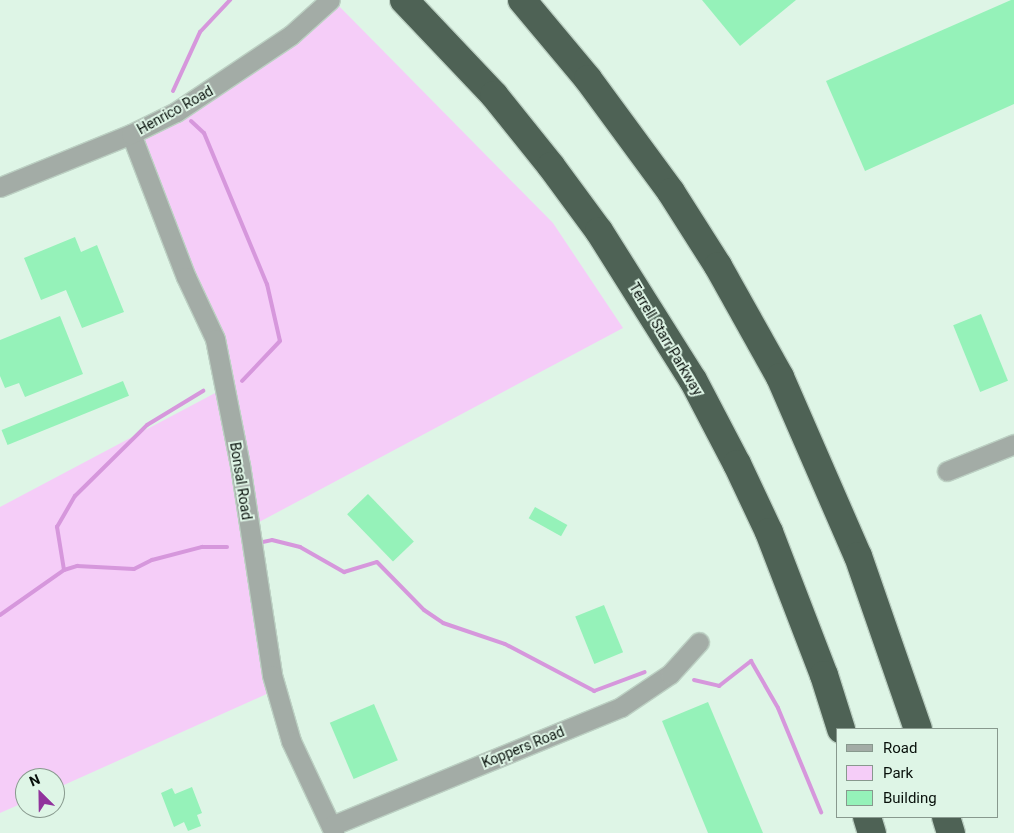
<!DOCTYPE html>
<html>
<head>
<meta charset="utf-8">
<style>
	body { margin:0 }
	#map { position:relative; width:1014px; height:833px; overflow:hidden; background:#def5e6; font-family:Roboto,sans-serif }
	div>[style] { position:absolute }
	.green>* { inset:0; background:#f5cdf8 }
	.stream>* { height:4px; margin:-2px; padding:0 2px; transform-origin:2px; border-radius:2px; background:#d697dc }
	.building>* { inset:0; background:#95f2b9; transform-origin:0 0 }
	.roads { filter:drop-shadow(1px 0 #bcd0c3) drop-shadow(-1px 0 #bcd0c3) drop-shadow(0 1px #bcd0c3) drop-shadow(0 -1px #bcd0c3) }
	.minor>* { height:19px; margin:-9.5px; padding:0 9.5px; transform-origin:9.5px; border-radius:9.5px; background:#a3aca6 }
	.highway>* { height:28px; margin:-14px; padding:0 14px; transform-origin:14px; border-radius:14px; background:#4e6255 }
	span { translate:-50% -50%; white-space:nowrap; text-align:center; line-height:1.15; -webkit-text-stroke:4px #def5e6; paint-order:stroke }
	.street-label { font-size:14px; color:#08100b }
	.legend { position:absolute; left:836px; top:728px; width:162px; height:90px; box-sizing:border-box; background:#def5e6; border:1px solid #88998e; margin:0; padding:6px 9px; list-style:none; font-size:15px; color:#08100b }
	.legend li { display:flex; align-items:center; gap:10px; height:25px }
	.legend b { width:25px; border:1px solid #88998e }
	.north { position:absolute; left:15px; top:768px; width:50px; height:50px; box-sizing:border-box; background:#def5e6; border:1px solid #88998e; border-radius:50%; rotate:337deg; font-size:14px; font-weight:700; line-height:20px; text-align:center; color:#08100b }
	.north::after { content:''; display:block; margin:auto; width:18px; height:22px; background:#91339c; clip-path:polygon(50% 0,100% 100%,50% 72%,0 100%) }
</style>
</head>
<body>
<div id="map">
	<div class="green">
		<div style="clip-path:polygon(333px 0,553px 223px,623px 328px,248px 528px,271px 692px,55px 789px,55px 778px,25px 778px,25px 802px,0 813px,0 507px,234px 383px,135px 132px)"></div>
	</div>
	<div class="stream">
		<div style="left:173px;top:91px;width:65px;rotate:-65.4deg"></div>
		<div style="left:200px;top:32px;width:44px;rotate:-46.8deg"></div>
		<div style="left:191px;top:121px;width:18px;rotate:43deg"></div>
		<div style="left:204px;top:133px;width:164px;rotate:67.4deg"></div>
		<div style="left:267px;top:284px;width:58px;rotate:77.2deg"></div>
		<div style="left:280px;top:341px;width:55px;rotate:133.5deg"></div>
		<div style="left:258px;top:543px;width:14px;rotate:-12deg"></div>
		<div style="left:272px;top:540px;width:29px;rotate:14deg"></div>
		<div style="left:300px;top:547px;width:51px;rotate:29.6deg"></div>
		<div style="left:344px;top:572px;width:34px;rotate:-17deg"></div>
		<div style="left:377px;top:562px;width:67px;rotate:45.6deg"></div>
		<div style="left:424px;top:610px;width:23px;rotate:34deg"></div>
		<div style="left:443px;top:623px;width:65px;rotate:18.7deg"></div>
		<div style="left:505px;top:644px;width:101px;rotate:27.8deg"></div>
		<div style="left:594px;top:691px;width:54px;rotate:-20.4deg"></div>
		<div style="left:64px;top:570px;width:44px;rotate:-99.2deg"></div>
		<div style="left:57px;top:527px;width:36px;rotate:-60deg"></div>
		<div style="left:75px;top:496px;width:101px;rotate:-44.6deg"></div>
		<div style="left:147px;top:425px;width:66px;rotate:-31.3deg"></div>
		<div style="left:0;top:615px;width:78px;rotate:-35.1deg"></div>
		<div style="left:64px;top:570px;width:14px;rotate:-17deg"></div>
		<div style="left:77px;top:566px;width:57px;rotate:3deg"></div>
		<div style="left:134px;top:569px;width:20px;rotate:-27deg"></div>
		<div style="left:152px;top:560px;width:52px;rotate:-14.6deg"></div>
		<div style="left:202px;top:547px;width:25px"></div>
		<div style="left:694px;top:680px;width:26px;rotate:13deg"></div>
		<div style="left:719px;top:686px;width:41px;rotate:-38deg"></div>
		<div style="left:751px;top:661px;width:54px;rotate:60.1deg"></div>
		<div style="left:778px;top:708px;width:113px;rotate:67.5deg"></div>
	</div>
	<div class="building">
		<div style="clip-path:polygon(702px 0,796px 0,740px 46px)"></div>
		<div style="clip-path:polygon(1011px 0,1014px 0,1014px 104px,865px 171px,826px 81px)"></div>
		<div style="clip-path:polygon(75px 237px,81px 252px,97px 245px,124px 312px,82px 328px,66px 290px,41px 300px,24px 258px)"></div>
		<div style="left:981px;top:314px;width:72px;height:30px;rotate:68deg"></div>
		<div style="clip-path:polygon(60px 316px,83px 374px,25px 397px,19px 383px,5px 388px,0 376px,0 340px)"></div>
		<div style="left:123px;top:381px;width:16px;height:131px;rotate:68deg"></div>
		<div style="left:368px;top:494px;width:66px;height:29px;rotate:46deg"></div>
		<div style="left:535px;top:507px;width:37px;height:13px;rotate:29deg"></div>
		<div style="left:604px;top:605px;width:51px;height:31px;rotate:68deg"></div>
		<div style="clip-path:polygon(708px 702px,763px 833px,708px 833px,662px 721px)"></div>
		<div style="left:374px;top:704px;width:61px;height:48px;rotate:67deg"></div>
		<div style="clip-path:polygon(192px 787px,202px 813px,197px 815px,201px 826px,188px 831px,184px 822px,174px 827px,161px 793px,172px 788px,175px 794px)"></div>
	</div>
	<div class="roads">
		<div class="minor">
			<div style="left:131px;top:134px;width:153px;rotate:69deg"></div>
			<div style="left:186px;top:277px;width:68px;rotate:64.9deg"></div>
			<div style="left:215px;top:339px;width:128px;rotate:78.8deg"></div>
			<div style="left:240px;top:465px;width:212px;rotate:81.3deg"></div>
			<div style="left:272px;top:675px;width:69px;rotate:73.9deg"></div>
			<div style="left:291px;top:741px;width:102px;rotate:64.9deg"></div>
			<div style="left:0;top:187px;width:141px;rotate:-22deg"></div>
			<div style="left:131px;top:134px;width:50px;rotate:-26.1deg"></div>
			<div style="left:176px;top:112px;width:138px;rotate:-33.8deg"></div>
			<div style="left:291px;top:35px;width:52px;rotate:-41.9deg"></div>
			<div style="left:947px;top:471px;width:72px;rotate:-21.9deg"></div>
			<div style="left:331px;top:826px;width:313px;rotate:-22.3deg"></div>
			<div style="left:621px;top:707px;width:59px;rotate:-34deg"></div>
			<div style="left:670px;top:674px;width:43px;rotate:-47.8deg"></div>
		</div>
		<div class="highway">
			<div style="left:404px;top:0;width:131px;rotate:46.5deg"></div>
			<div style="left:494px;top:95px;width:91px;rotate:51.2deg"></div>
			<div style="left:551px;top:166px;width:81px;rotate:53.6deg"></div>
			<div style="left:599px;top:231px;width:176px;rotate:57.8deg"></div>
			<div style="left:693px;top:380px;width:95px;rotate:62.4deg"></div>
			<div style="left:737px;top:464px;width:75px;rotate:64.8deg"></div>
			<div style="left:769px;top:532px;width:153px;rotate:69deg"></div>
			<div style="left:824px;top:675px;width:57px;rotate:72.5deg"></div>
			<div style="left:522px;top:0;width:103px;rotate:50.1deg"></div>
			<div style="left:588px;top:79px;width:140px;rotate:53.7deg"></div>
			<div style="left:671px;top:192px;width:88px;rotate:57.6deg"></div>
			<div style="left:718px;top:266px;width:127px;rotate:60.8deg"></div>
			<div style="left:780px;top:377px;width:195px;rotate:66.5deg"></div>
			<div style="left:858px;top:556px;width:183px;rotate:70.9deg"></div>
			<div style="left:867px;top:817px;width:17px;rotate:73deg"></div>
			<div style="left:946px;top:817px;width:17px;rotate:73deg"></div>
		</div>
	</div>
	<div class="street-label">
		<span style="left:175px;top:110px;rotate:-29deg">Henrico Road</span>
		<span style="left:666px;top:339px;rotate:59deg">Terrell Starr Parkway</span>
		<span style="left:241px;top:481px;rotate:81deg">Bonsal Road</span>
		<span style="left:523px;top:747px;rotate:-22deg">Koppers Road</span>
	</div>
	<ul class="legend">
	<li><b style="height:6px;background:#a3aca6"></b>Road</li>
	<li><b style="height:14px;background:#f5cdf8"></b>Park</li>
	<li><b style="height:14px;background:#95f2b9"></b>Building</li>
	</ul>
	<div class="north">N</div>
</div>
</body>
</html>
